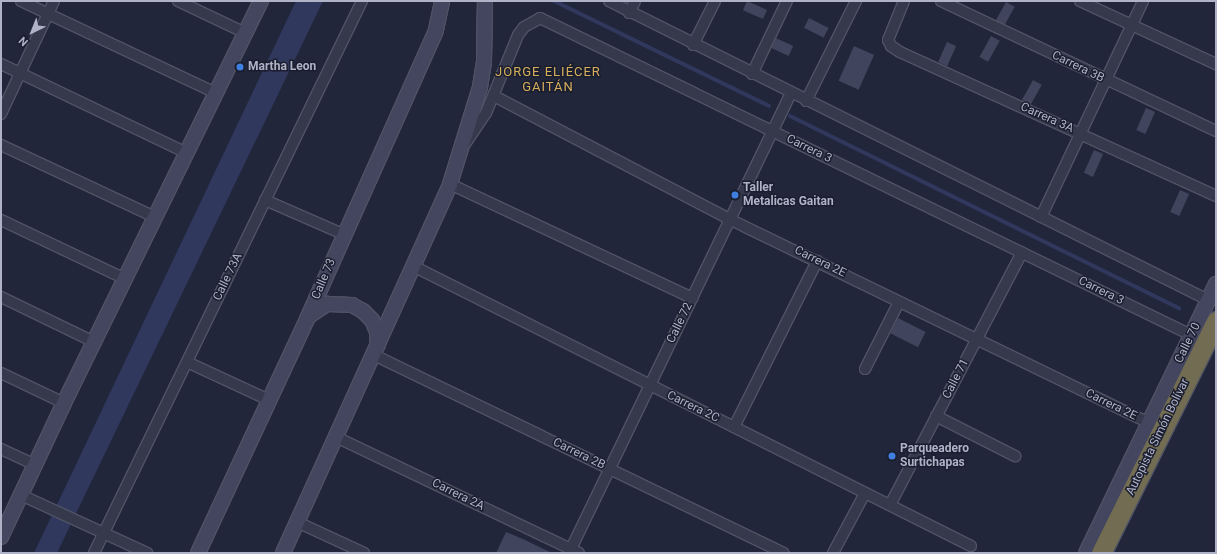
<!DOCTYPE html>
<html>
<head>
<meta charset="utf-8">
<style>
	body { margin:0 }
	#map { position:relative; width:1217px; height:554px; overflow:hidden; background:#21263a; font-family:Roboto,sans-serif }
	div>[style] { position:absolute }
	.water>* { inset:0; background:#31385e }
	.stream>* { height:4px; margin:-2px; padding:0 2px; transform-origin:2px; border-radius:2px; background:#31385e }
	.building>* { inset:0; background:#40445c; transform-origin:0 0 }
	.roads { filter:drop-shadow(1px 0 #505365) drop-shadow(-1px 0 #505365) drop-shadow(0 1px #505365) drop-shadow(0 -1px #505365) }
	.street>* { height:10px; margin:-5px; padding:0 5px; transform-origin:5px; border-radius:5px; background:#35394b }
	.secondary>* { height:14px; margin:-7px; padding:0 7px; transform-origin:7px; border-radius:7px; background:#43465e }
	.highway>* { height:19px; margin:-9.5px; padding:0 9.5px; transform-origin:9.5px; border-radius:9.5px; background:#716c52 }
	.dots>* { width:11px; height:11px; translate:-50% -50%; box-sizing:border-box; border:2px solid #1a1e2f; border-radius:50% }
	span { translate:-50% -50%; white-space:nowrap; text-align:center; line-height:1.15; -webkit-text-stroke:3px #1a1e2f; paint-order:stroke }
	.poi-label { font-size:12px; color:#b0b3c7; font-weight:700 }
	.left { translate:0 -50%; text-align:left }
	.street-label { font-size:12px; color:#b0b3c7 }
	.neighbourhood-label { font-size:13px; color:#d6af5c; letter-spacing:1px }
	.frame { position:absolute; inset:0; border:2px solid #b0b3c7; pointer-events:none }
	.north { position:absolute; left:12px; top:12px; width:40px; height:40px; -webkit-text-stroke:3px #1a1e2f; paint-order:stroke; rotate:223deg; font-size:11px; font-weight:700; line-height:16px; text-align:center; color:#b0b3c7 }
	.north::after { content:''; display:block; margin:auto; width:14px; height:18px; background:#b0b3c7; clip-path:polygon(50% 0,100% 100%,50% 72%,0 100%) }
</style>
</head>
<body>
<div id="map">
	<div class="water">
		<div style="clip-path:polygon(296px 1px,323px 1px,57px 553px,34px 553px)"></div>
	</div>
	<div class="stream">
		<div style="left:554px;top:1px;width:239px;rotate:26deg"></div>
		<div style="left:790px;top:116px;width:434px;rotate:26.3deg"></div>
	</div>
	<div class="building">
		<div style="left:747px;top:1px;width:22px;height:10px;rotate:24deg"></div>
		<div style="left:1006px;top:2px;width:10px;height:21px;rotate:29deg"></div>
		<div style="left:809px;top:18px;width:22px;height:11px;rotate:27deg"></div>
		<div style="left:991px;top:36px;width:10px;height:24px;rotate:29deg"></div>
		<div style="left:776px;top:38px;width:19px;height:11px;rotate:25deg"></div>
		<div style="left:947px;top:42px;width:10px;height:22px;rotate:24deg"></div>
		<div style="left:854px;top:46px;width:22px;height:38px;rotate:24deg"></div>
		<div style="left:1033px;top:80px;width:10px;height:23px;rotate:29deg"></div>
		<div style="left:1146px;top:108px;width:10px;height:24px;rotate:24deg"></div>
		<div style="left:1094px;top:150px;width:10px;height:25px;rotate:24deg"></div>
		<div style="left:1180px;top:190px;width:10px;height:24px;rotate:24deg"></div>
		<div style="left:898px;top:318px;width:31px;height:17px;rotate:27deg"></div>
		<div style="clip-path:polygon(506px 532px,525px 540px,552px 553px,496px 553px)"></div>
	</div>
	<div class="roads">
		<div class="street">
			<div style="left:21px;top:1px;width:216px;rotate:25.3deg"></div>
			<div style="left:178px;top:1px;width:74px;rotate:25.5deg"></div>
			<div style="left:609px;top:1px;width:669px;rotate:26.53deg"></div>
			<div style="left:904px;top:1px;width:42px;rotate:112.3deg"></div>
			<div style="left:888px;top:40px;width:7px;rotate:63deg"></div>
			<div style="left:891px;top:46px;width:11px;rotate:34deg"></div>
			<div style="left:900px;top:52px;width:347px;rotate:24.5deg"></div>
			<div style="left:941px;top:1px;width:304px;rotate:25.3deg"></div>
			<div style="left:1080px;top:1px;width:150px;rotate:24.9deg"></div>
			<div style="left:629px;top:13px;width:13px;rotate:-63deg"></div>
			<div style="left:693px;top:45px;width:49px;rotate:-63.4deg"></div>
			<div style="left:1px;top:64px;width:206px;rotate:25.6deg"></div>
			<div style="left:752px;top:74px;width:81px;rotate:-64.4deg"></div>
			<div style="left:494px;top:96px;width:265px;rotate:27.6deg"></div>
			<div style="left:729px;top:219px;width:467px;rotate:25.9deg"></div>
			<div style="left:806px;top:101px;width:112px;rotate:-63.4deg"></div>
			<div style="left:1px;top:114px;width:125px;rotate:-64.9deg"></div>
			<div style="left:465px;top:144px;width:37px;rotate:-56deg"></div>
			<div style="left:486px;top:113px;width:84px;rotate:-67.7deg"></div>
			<div style="left:518px;top:35px;width:10px;rotate:-53deg"></div>
			<div style="left:524px;top:27px;width:18px;rotate:-29deg"></div>
			<div style="left:540px;top:18px;width:724px;rotate:25.96deg"></div>
			<div style="left:1px;top:145px;width:170px;rotate:25.1deg"></div>
			<div style="left:450px;top:184px;width:268px;rotate:25.2deg"></div>
			<div style="left:265px;top:200px;width:85px;rotate:23.6deg"></div>
			<div style="left:1041px;top:217px;width:239px;rotate:-64.7deg"></div>
			<div style="left:1px;top:220px;width:137px;rotate:25.4deg"></div>
			<div style="left:415px;top:267px;width:622px;rotate:26.65deg"></div>
			<div style="left:1px;top:297px;width:103px;rotate:25.8deg"></div>
			<div style="left:374px;top:355px;width:455px;rotate:25.8deg"></div>
			<div style="left:187px;top:362px;width:90px;rotate:24.9deg"></div>
			<div style="left:865px;top:369px;width:75px;rotate:-63.1deg"></div>
			<div style="left:1px;top:373px;width:70px;rotate:25.5deg"></div>
			<div style="left:936px;top:416px;width:89px;rotate:26.9deg"></div>
			<div style="left:734px;top:427px;width:186px;rotate:-63.4deg"></div>
			<div style="left:336px;top:437px;width:269px;rotate:25.5deg"></div>
			<div style="left:1px;top:449px;width:38px;rotate:25deg"></div>
			<div style="left:21px;top:495px;width:139px;rotate:24.7deg"></div>
			<div style="left:890px;top:505px;width:285px;rotate:-62.4deg"></div>
			<div style="left:297px;top:522px;width:74px;rotate:24.8deg"></div>
			<div style="left:94px;top:553px;width:614px;rotate:-64.1deg"></div>
			<div style="left:569px;top:553px;width:511px;rotate:-64.24deg"></div>
			<div style="left:833px;top:553px;width:68px;rotate:-61.9deg"></div>
		</div>
		<div class="secondary">
			<div style="left:309px;top:316px;width:22px;rotate:-34deg"></div>
			<div style="left:327px;top:304px;width:25px;rotate:2deg"></div>
			<div style="left:352px;top:305px;width:13px;rotate:29deg"></div>
			<div style="left:363px;top:311px;width:13px;rotate:45deg"></div>
			<div style="left:372px;top:320px;width:13px;rotate:67deg"></div>
			<div style="left:377px;top:332px;width:13px;rotate:86deg"></div>
			<div style="left:1px;top:537px;width:148px;rotate:-64.8deg"></div>
			<div style="left:64px;top:403px;width:448px;rotate:-63.9deg"></div>
			<div style="left:198px;top:553px;width:258px;rotate:-65deg"></div>
			<div style="left:307px;top:319px;width:316px;rotate:-65.9deg"></div>
			<div style="left:436px;top:30px;width:30px;rotate:-78deg"></div>
			<div style="left:283px;top:553px;width:405px;rotate:-65.6deg"></div>
			<div style="left:450px;top:184px;width:102px;rotate:-72.8deg"></div>
			<div style="left:480px;top:87px;width:25px;rotate:-81deg"></div>
			<div style="left:484px;top:62px;width:61px;rotate:-89.1deg"></div>
			<div style="left:1086px;top:553px;width:299px;rotate:-64.2deg"></div>
		</div>
		<div class="highway">
			<div style="left:1101px;top:553px;width:259px;rotate:-63.6deg"></div>
		</div>
	</div>
	<div class="dots">
		<div style="left:240px;top:67px;background:#3f7fe0"></div>
		<div style="left:735px;top:195px;background:#3f7fe0"></div>
		<div style="left:892px;top:456px;background:#3f7fe0"></div>
	</div>
	<div class="poi-label">
		<span class="left" style="left:248px;top:67px">Martha Leon</span>
		<span class="left" style="left:743px;top:195px">Taller<br>Metalicas Gaitan</span>
		<span class="left" style="left:900px;top:456px">Parqueadero<br>Surtichapas</span>
	</div>
	<div class="street-label">
		<span style="left:1078px;top:67px;rotate:26deg">Carrera 3B</span>
		<span style="left:1047px;top:118px;rotate:24deg">Carrera 3A</span>
		<span style="left:809px;top:149px;rotate:26deg">Carrera 3</span>
		<span style="left:820px;top:262px;rotate:26deg">Carrera 2E</span>
		<span style="left:228px;top:277px;rotate:-64deg">Calle 73A</span>
		<span style="left:324px;top:279px;rotate:-67deg">Calle 73</span>
		<span style="left:1101px;top:291px;rotate:26deg">Carrera 3</span>
		<span style="left:680px;top:323px;rotate:-64deg">Calle 72</span>
		<span style="left:1188px;top:343px;rotate:-64deg">Calle 70</span>
		<span style="left:956px;top:379px;rotate:-63deg">Calle 71</span>
		<span style="left:1111px;top:405px;rotate:26deg">Carrera 2E</span>
		<span style="left:693px;top:407px;rotate:26deg">Carrera 2C</span>
		<span style="left:1158px;top:437px;rotate:-64deg">Autopista Simón Bolívar</span>
		<span style="left:579px;top:454px;rotate:26deg">Carrera 2B</span>
		<span style="left:458px;top:495px;rotate:26deg">Carrera 2A</span>
	</div>
	<div class="neighbourhood-label">
		<span style="left:548px;top:80px">JORGE ELIÉCER<br>GAITÁN</span>
	</div>
	<div class="frame"></div>
	<div class="north">N</div>
</div>
</body>
</html>
